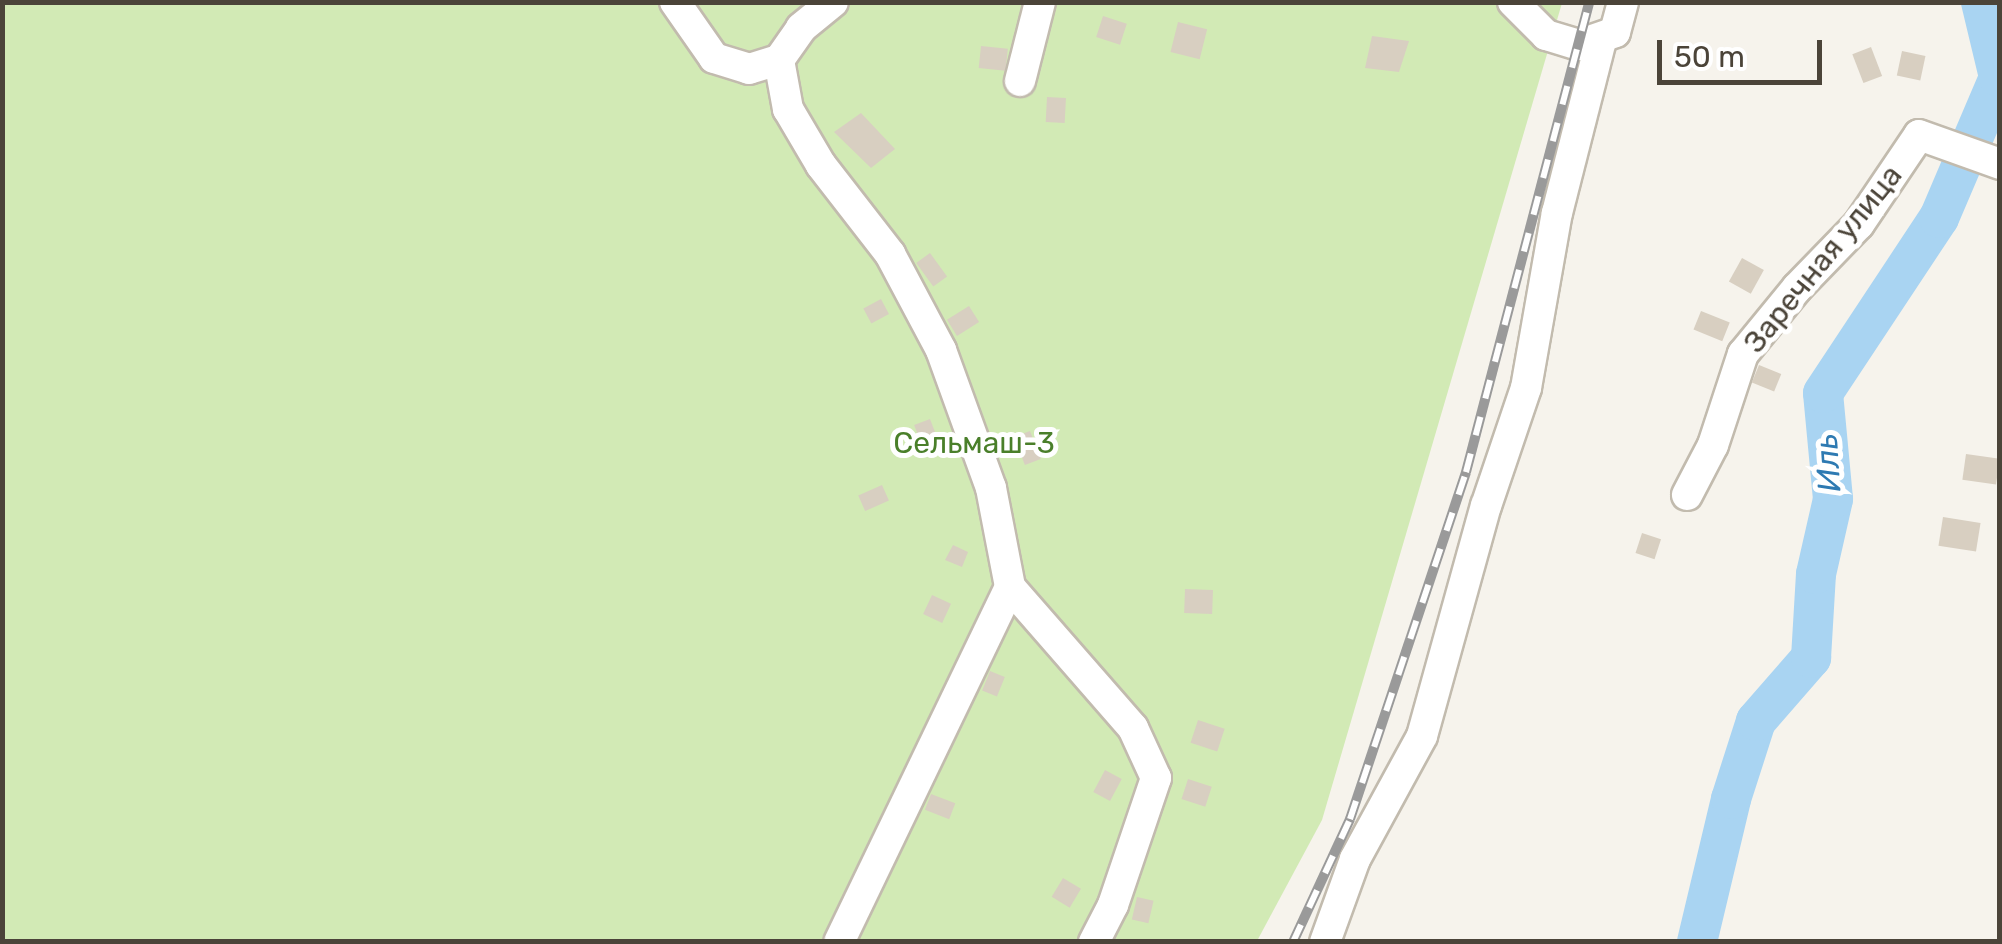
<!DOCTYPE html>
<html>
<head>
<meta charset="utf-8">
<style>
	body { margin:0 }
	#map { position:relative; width:2002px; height:944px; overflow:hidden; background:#f6f3ec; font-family:Rubik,sans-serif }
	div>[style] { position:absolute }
	.green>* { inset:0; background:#d2eab5 }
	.river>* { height:40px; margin:-20px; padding:0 20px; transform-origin:20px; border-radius:20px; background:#a9d4f2 }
	.building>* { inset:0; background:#d8cfc1; transform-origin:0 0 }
	.roads { filter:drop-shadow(2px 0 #c2bbae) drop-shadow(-2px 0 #c2bbae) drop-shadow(0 2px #c2bbae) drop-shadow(0 -2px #c2bbae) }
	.minor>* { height:30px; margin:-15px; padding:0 15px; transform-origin:15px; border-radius:15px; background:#fff }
	.rail>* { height:10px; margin-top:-5px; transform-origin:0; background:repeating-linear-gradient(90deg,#fff 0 19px,#9a9a9a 0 38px); box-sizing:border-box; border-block:2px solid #9a9a9a }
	span { translate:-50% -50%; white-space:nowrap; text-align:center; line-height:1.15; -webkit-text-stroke:10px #fff; paint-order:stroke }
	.street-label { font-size:30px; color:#4b4439 }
	.park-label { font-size:30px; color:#4a7f2a }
	.water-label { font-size:32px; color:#2e7ab2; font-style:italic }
	.frame { position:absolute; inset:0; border:5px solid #4b4439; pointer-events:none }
	.scale { position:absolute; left:1657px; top:40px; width:165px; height:45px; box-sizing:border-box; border:5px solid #4b4439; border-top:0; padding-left:12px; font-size:30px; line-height:35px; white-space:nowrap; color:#4b4439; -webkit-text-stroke:8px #fff; paint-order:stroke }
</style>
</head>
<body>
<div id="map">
	<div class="green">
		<div style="clip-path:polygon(2px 3px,1562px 3px,1322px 820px,1257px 941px,3px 941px)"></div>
	</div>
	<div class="river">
		<div style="left:1697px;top:942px;width:147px;rotate:-76.6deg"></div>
		<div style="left:1731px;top:799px;width:82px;rotate:-72.2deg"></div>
		<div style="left:1756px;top:721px;width:84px;rotate:-48.9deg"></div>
		<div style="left:1811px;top:658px;width:84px;rotate:-86.6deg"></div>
		<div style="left:1816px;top:574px;width:77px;rotate:-77.2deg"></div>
		<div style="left:1833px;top:499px;width:106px;rotate:-95.4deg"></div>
		<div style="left:1823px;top:393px;width:210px;rotate:-56.5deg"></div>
		<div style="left:1939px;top:218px;width:153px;rotate:-66.9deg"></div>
		<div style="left:1999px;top:77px;width:77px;rotate:-103.5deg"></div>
	</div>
	<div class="building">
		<div style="left:1103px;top:16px;width:25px;height:22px;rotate:18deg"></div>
		<div style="left:1178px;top:22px;width:30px;height:31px;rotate:14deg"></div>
		<div style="clip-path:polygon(1372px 36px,1409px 41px,1399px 72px,1365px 68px)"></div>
		<div style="left:981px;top:46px;width:27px;height:22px;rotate:6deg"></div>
		<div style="left:1871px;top:47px;width:31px;height:20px;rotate:69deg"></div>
		<div style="left:1902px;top:51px;width:24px;height:25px;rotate:12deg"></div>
		<div style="left:1047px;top:97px;width:19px;height:25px;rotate:3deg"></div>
		<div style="clip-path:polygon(861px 113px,895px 149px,871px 168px,834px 132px)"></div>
		<div style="left:930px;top:253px;width:29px;height:17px;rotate:54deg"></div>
		<div style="left:1742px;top:258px;width:25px;height:27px;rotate:29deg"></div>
		<div style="left:881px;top:299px;width:17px;height:20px;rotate:62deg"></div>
		<div style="left:969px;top:306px;width:19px;height:26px;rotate:58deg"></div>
		<div style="left:1701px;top:311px;width:31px;height:20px;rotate:22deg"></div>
		<div style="left:1759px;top:365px;width:24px;height:19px;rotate:22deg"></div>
		<div style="left:930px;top:419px;width:25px;height:17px;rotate:69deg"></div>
		<div style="left:1030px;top:431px;width:30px;height:17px;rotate:69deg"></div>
		<div style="left:1966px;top:454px;width:34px;height:26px;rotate:8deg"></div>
		<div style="left:882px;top:485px;width:17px;height:26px;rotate:66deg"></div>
		<div style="left:1943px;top:517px;width:38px;height:29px;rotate:9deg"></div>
		<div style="left:1642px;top:533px;width:20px;height:21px;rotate:18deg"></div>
		<div style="clip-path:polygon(953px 545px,968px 552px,962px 567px,945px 560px)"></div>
		<div style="left:1185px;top:589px;width:28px;height:24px;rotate:2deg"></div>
		<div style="left:932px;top:595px;width:21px;height:21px;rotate:25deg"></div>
		<div style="left:990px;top:671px;width:16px;height:21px;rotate:22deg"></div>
		<div style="left:1198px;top:720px;width:28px;height:24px;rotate:18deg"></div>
		<div style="left:1105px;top:770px;width:19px;height:25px;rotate:28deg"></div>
		<div style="left:1188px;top:779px;width:25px;height:21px;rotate:18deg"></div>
		<div style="left:931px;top:794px;width:26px;height:17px;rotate:21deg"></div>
		<div style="left:1063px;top:878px;width:21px;height:22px;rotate:31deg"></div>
		<div style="left:1137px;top:897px;width:17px;height:23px;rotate:13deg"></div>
	</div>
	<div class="roads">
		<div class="minor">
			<div style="left:675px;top:2px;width:68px;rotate:55.1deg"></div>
			<div style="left:714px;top:58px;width:37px;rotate:17deg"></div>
			<div style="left:749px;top:69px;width:31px;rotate:-17deg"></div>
			<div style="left:779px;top:60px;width:39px;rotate:-55deg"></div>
			<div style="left:801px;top:28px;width:41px;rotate:-39.1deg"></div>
			<div style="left:1513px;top:2px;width:47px;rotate:45deg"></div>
			<div style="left:1546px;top:35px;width:34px;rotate:17deg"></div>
			<div style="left:1578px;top:45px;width:39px;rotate:-19deg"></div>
			<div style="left:1615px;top:32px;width:31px;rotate:-75deg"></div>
			<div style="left:779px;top:60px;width:50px;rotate:79.6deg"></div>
			<div style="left:788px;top:109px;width:65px;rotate:59.5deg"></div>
			<div style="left:821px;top:165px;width:113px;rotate:52.2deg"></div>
			<div style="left:890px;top:254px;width:109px;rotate:62deg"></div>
			<div style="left:941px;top:350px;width:147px;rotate:70.1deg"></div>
			<div style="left:991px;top:488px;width:101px;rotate:79.1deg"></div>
			<div style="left:1010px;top:587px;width:394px;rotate:115.7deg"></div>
			<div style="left:1020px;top:81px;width:81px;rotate:-75.8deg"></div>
			<div style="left:1687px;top:495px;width:56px;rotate:-62.5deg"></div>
			<div style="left:1713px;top:445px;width:96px;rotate:-71.8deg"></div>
			<div style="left:1743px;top:354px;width:85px;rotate:-50.7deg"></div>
			<div style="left:1797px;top:288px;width:89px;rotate:-45.9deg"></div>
			<div style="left:1859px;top:224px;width:107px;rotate:-56deg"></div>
			<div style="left:1919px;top:135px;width:86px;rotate:19.7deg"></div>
			<div style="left:1010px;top:587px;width:187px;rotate:48.9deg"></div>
			<div style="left:1133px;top:728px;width:55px;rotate:65.3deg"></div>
			<div style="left:1156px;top:778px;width:134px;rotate:108.7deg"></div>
			<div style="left:1113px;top:905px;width:42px;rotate:117.2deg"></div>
			<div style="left:1325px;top:942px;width:88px;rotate:-70.1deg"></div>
			<div style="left:1355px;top:859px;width:140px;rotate:-61.4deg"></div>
			<div style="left:1422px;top:736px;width:239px;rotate:-74.5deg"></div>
			<div style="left:1486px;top:506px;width:125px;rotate:-71.3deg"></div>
			<div style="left:1526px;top:388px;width:178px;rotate:-80deg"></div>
			<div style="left:1557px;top:213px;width:179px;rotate:-75.7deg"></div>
		</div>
	</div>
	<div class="rail">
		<div style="left:1293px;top:942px;width:136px;rotate:-65.1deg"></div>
		<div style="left:1350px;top:819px;width:366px;rotate:-71.5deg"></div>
		<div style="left:1466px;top:472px;width:486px;rotate:-75.3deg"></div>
	</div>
	<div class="street-label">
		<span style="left:1823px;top:259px;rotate:-51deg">Заречная улица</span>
	</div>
	<div class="park-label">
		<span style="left:974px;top:443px">Сельмаш-3</span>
	</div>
	<div class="water-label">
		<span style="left:1828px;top:463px;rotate:-94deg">Иль</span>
	</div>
	<div class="frame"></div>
	<div class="scale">50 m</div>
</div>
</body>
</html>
